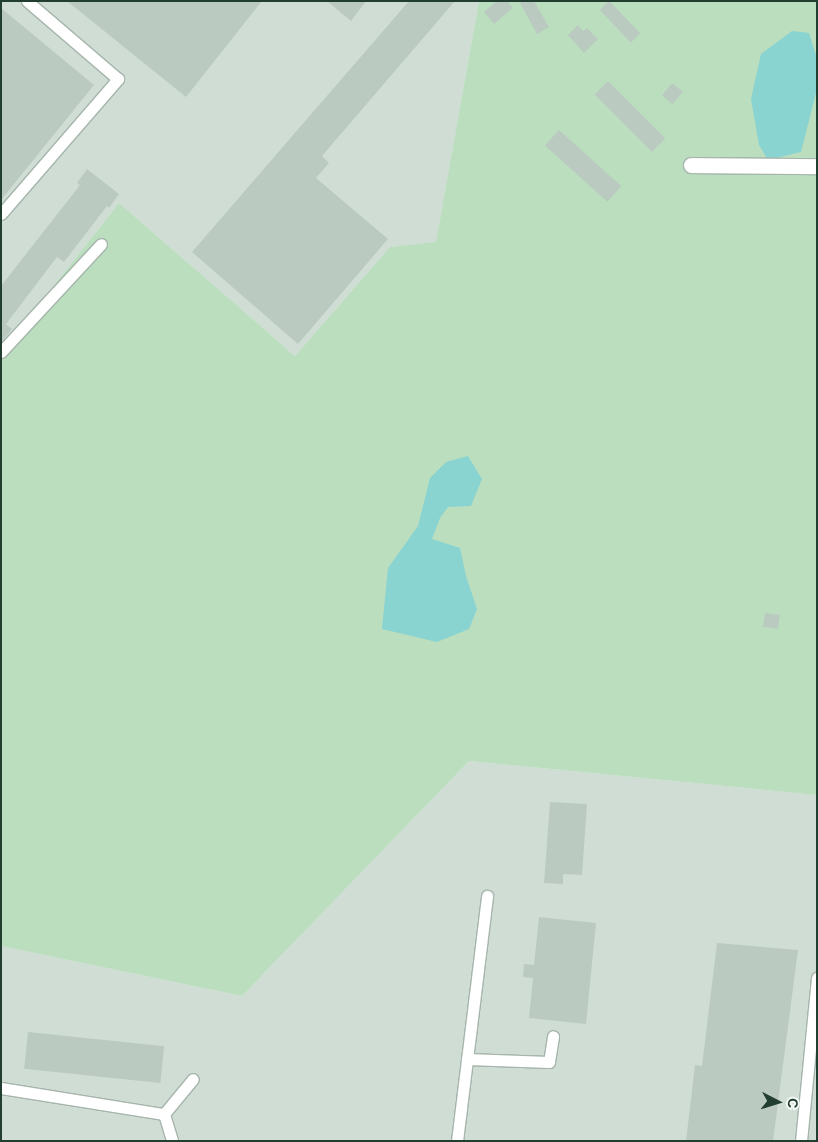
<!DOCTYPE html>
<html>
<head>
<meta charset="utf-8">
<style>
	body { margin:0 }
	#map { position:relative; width:818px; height:1142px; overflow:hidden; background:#e2ede6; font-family:"Work Sans",sans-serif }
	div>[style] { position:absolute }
	.built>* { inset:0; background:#d0ddd5 }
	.green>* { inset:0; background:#bbdebe }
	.water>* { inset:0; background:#89d3d1 }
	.building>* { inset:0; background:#bacac1; transform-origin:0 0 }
	.roads { filter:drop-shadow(1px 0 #a5b5ac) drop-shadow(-1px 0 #a5b5ac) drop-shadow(0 1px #a5b5ac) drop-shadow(0 -1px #a5b5ac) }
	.lane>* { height:11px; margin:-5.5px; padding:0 5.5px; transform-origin:5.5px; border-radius:5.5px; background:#fff }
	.street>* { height:15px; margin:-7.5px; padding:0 7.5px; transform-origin:7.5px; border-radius:7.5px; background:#fff }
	span { translate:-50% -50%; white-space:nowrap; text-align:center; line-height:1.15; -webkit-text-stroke:4.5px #f3f9f5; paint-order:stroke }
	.frame { position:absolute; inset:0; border:2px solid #223e31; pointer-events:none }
	.north { position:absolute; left:753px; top:1077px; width:50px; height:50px; -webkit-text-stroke:4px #f3f9f5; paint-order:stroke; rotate:95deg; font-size:14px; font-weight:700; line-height:20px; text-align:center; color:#223e31 }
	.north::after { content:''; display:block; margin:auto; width:18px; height:22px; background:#223e31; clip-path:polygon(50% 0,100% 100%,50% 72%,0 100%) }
</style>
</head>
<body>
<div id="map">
	<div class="built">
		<div style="clip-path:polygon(1px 1px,479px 1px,436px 243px,390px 247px,295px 356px,119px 203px,1px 353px)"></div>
		<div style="clip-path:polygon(469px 761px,817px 795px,817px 1141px,1px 1141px,1px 946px,242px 996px)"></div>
	</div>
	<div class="green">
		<div style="clip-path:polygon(479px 1px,817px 1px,817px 795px,469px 761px,242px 996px,1px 946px,1px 353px,119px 203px,295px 356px,390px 247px,436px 242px)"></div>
	</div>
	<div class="water">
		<div style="clip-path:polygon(792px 31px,809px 33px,817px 58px,816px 93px,801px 152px,768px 160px,759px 145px,751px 99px,761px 54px)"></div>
		<div style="clip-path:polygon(468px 456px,482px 479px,471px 506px,448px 507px,440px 518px,432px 539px,460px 548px,466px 576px,477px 609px,469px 629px,437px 642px,382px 629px,388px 568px,418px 526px,430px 478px,446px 462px)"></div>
	</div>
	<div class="building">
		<div style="clip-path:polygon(67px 1px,262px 1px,186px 97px)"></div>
		<div style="clip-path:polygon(327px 1px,366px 1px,351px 21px)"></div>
		<div style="clip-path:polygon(409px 1px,455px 1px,322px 156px,329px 163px,316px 178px,388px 239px,298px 344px,192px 252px)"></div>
		<div style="clip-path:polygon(497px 1px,507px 1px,513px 8px,494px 24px,484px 12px)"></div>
		<div style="clip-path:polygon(519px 1px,534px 1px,549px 27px,537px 34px)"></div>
		<div style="left:609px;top:1px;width:45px;height:13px;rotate:46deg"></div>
		<div style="clip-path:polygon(1px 8px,94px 85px,1px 200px)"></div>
		<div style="clip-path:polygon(578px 25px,583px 31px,587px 28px,598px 39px,584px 53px,568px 35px)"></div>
		<div style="left:608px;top:81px;width:81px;height:19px;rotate:45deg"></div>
		<div style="left:672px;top:83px;width:14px;height:16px;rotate:39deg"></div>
		<div style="left:559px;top:130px;width:84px;height:21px;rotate:42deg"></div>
		<div style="clip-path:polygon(87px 169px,119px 194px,109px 208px,107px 206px,64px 262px,57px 257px,6px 324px,12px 329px,1px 343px,1px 286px,80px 185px,77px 183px)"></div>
		<div style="left:765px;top:613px;width:15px;height:14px;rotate:8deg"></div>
		<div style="clip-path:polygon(550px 802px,587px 804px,582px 875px,563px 874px,563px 884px,544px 883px)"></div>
		<div style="clip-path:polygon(539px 917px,596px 923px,586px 1024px,529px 1018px,533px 978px,523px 977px,524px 964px,534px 965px)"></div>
		<div style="clip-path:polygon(717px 943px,798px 950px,773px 1141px,686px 1141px,695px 1065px,702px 1066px)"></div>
		<div style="left:28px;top:1032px;width:137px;height:37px;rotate:6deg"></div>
	</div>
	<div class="roads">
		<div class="lane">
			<div style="left:1px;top:214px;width:179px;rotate:-49.1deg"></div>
			<div style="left:118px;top:79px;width:120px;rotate:-139.4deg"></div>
			<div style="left:1px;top:352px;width:147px;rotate:-47.2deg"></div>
			<div style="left:467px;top:1059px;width:82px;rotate:2.1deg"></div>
			<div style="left:549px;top:1062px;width:26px;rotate:-81deg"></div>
			<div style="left:1px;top:1088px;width:165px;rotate:9.1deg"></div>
			<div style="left:164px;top:1114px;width:28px;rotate:73deg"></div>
			<div style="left:164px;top:1114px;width:45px;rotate:-50.4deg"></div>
			<div style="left:457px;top:1141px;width:247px;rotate:-83deg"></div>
			<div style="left:801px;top:1141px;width:164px;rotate:-84.4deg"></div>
		</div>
		<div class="street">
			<div style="left:691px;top:165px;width:126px;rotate:0.5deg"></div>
		</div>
	</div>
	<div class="frame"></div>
	<div class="north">С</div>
</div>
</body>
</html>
